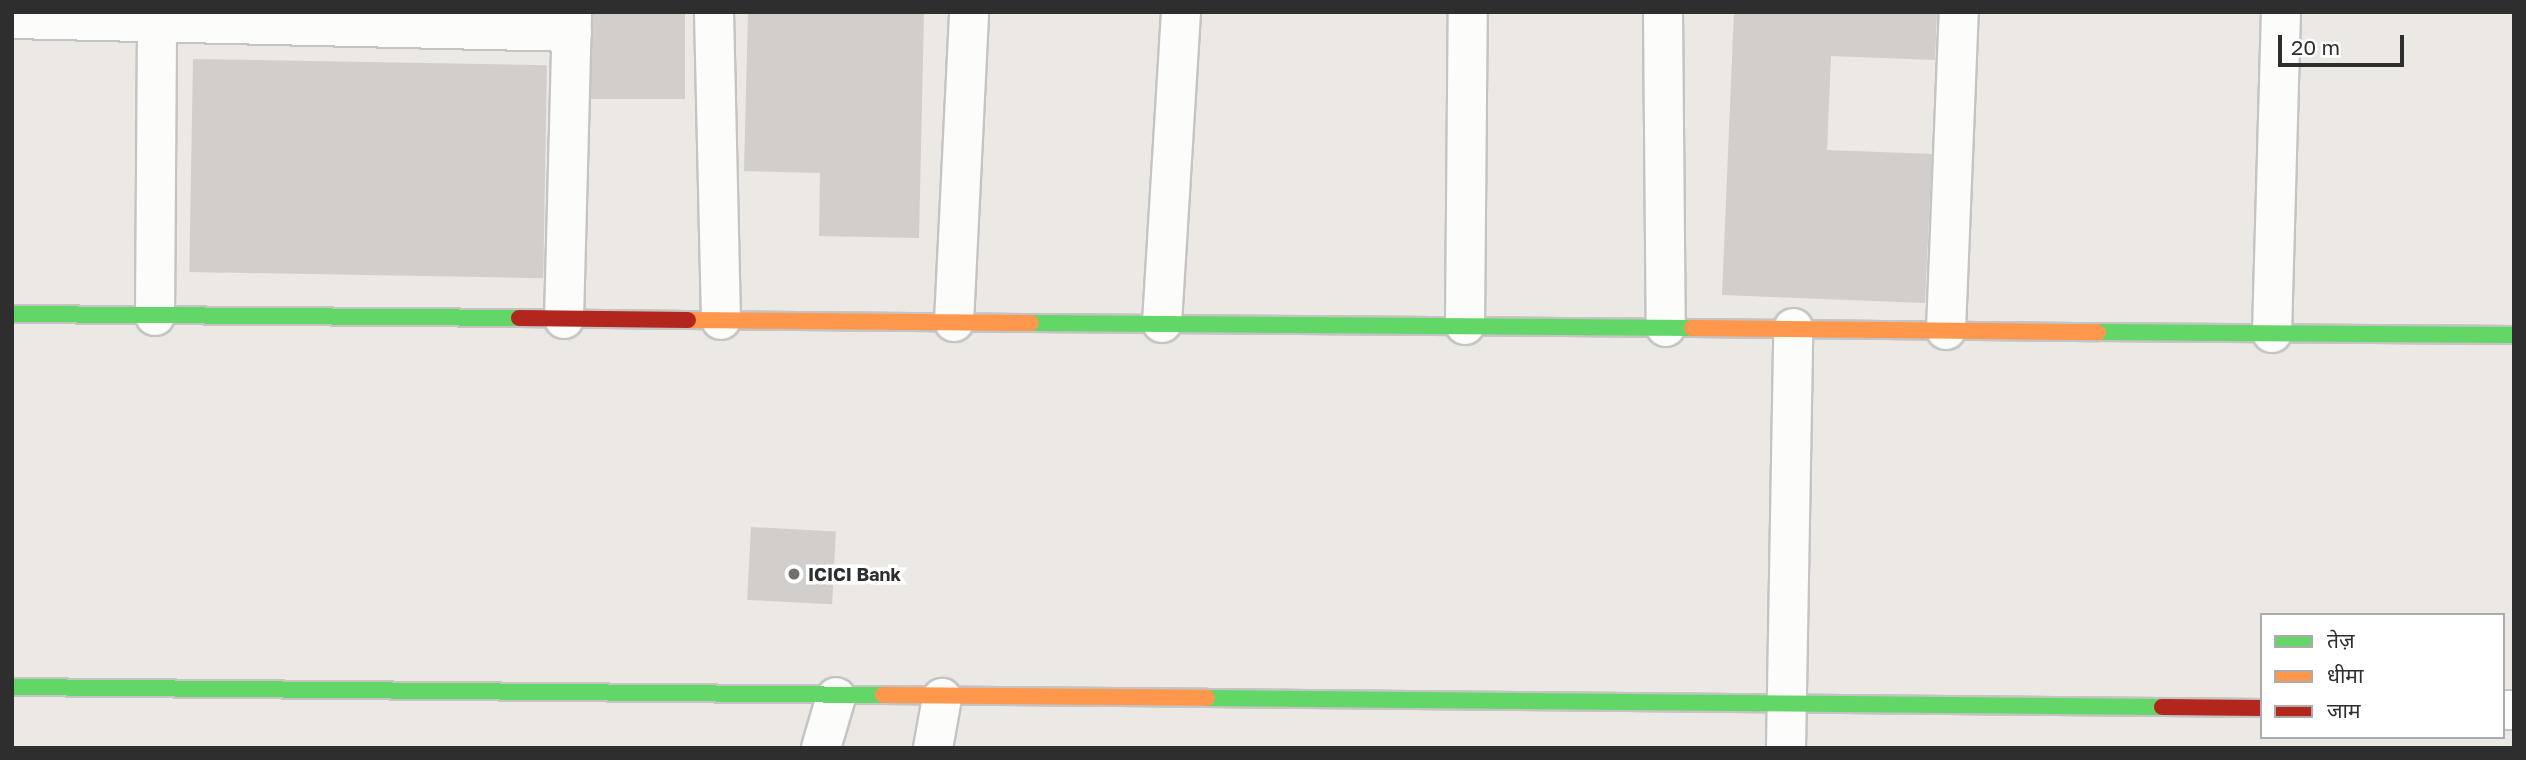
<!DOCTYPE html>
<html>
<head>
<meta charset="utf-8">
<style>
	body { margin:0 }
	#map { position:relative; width:2526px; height:760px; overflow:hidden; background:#ece8e4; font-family:"Golos Text","Noto Sans Devanagari",sans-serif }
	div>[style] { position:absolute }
	.building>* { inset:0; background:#d1cecb; transform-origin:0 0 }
	.roads { filter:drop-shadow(2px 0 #c5c4c5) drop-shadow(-2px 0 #c5c4c5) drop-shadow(0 2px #c5c4c5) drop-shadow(0 -2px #c5c4c5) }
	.street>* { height:38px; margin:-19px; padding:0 19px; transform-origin:19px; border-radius:19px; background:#fcfcfb }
	.fast>* { height:16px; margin:-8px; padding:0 8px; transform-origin:8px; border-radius:8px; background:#63d668 }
	.slow>* { height:16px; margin:-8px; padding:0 8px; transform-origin:8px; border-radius:8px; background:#ff974d }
	.jam>* { height:16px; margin:-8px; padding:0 8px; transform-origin:8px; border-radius:8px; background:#b3261e }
	.dots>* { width:19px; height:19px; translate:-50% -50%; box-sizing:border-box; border:4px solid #fff; border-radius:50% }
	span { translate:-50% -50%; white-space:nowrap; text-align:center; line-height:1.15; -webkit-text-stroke:7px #fff; paint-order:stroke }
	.poi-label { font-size:18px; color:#2e2e2e; font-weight:700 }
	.left { translate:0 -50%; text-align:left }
	.frame { position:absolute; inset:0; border:14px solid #2e2e2e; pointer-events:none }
	.legend { position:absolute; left:2260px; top:613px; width:245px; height:126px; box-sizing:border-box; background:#fff; border:2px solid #ababab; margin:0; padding:9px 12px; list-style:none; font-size:21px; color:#2e2e2e }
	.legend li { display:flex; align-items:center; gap:14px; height:35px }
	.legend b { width:35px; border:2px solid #ababab }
	.scale { position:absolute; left:2278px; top:35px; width:126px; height:32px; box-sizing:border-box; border:4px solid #2e2e2e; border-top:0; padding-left:9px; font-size:21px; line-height:24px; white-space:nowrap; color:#2e2e2e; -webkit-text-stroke:5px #fff; paint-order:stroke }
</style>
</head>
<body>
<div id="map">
	<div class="building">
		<div style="left:578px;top:12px;width:107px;height:87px"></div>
		<div style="clip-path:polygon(748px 12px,924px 12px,919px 238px,819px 236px,820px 173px,744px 171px)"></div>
		<div style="clip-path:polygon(1734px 12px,1937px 12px,1935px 60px,1831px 56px,1827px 150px,1932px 154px,1925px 303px,1722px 295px)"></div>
		<div style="left:193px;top:59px;width:354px;height:213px;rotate:1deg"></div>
		<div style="left:751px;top:527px;width:85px;height:73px;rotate:3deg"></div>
	</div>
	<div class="roads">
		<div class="street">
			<div style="left:714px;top:12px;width:308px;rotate:88.7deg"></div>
			<div style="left:1663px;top:12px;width:315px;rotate:89.5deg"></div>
			<div style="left:12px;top:19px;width:560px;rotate:1.33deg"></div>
			<div style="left:155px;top:316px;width:304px;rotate:-89.6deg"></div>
			<div style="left:564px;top:319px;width:307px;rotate:-88.5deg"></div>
			<div style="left:954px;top:322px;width:310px;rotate:-87.2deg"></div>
			<div style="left:1162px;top:323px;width:312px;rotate:-86.5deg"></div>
			<div style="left:1465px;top:325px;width:313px;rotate:-89.5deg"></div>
			<div style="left:1946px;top:330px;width:318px;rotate:-87.7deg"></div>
			<div style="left:2272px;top:333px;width:321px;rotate:-88.4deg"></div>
			<div style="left:2503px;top:710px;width:11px"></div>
			<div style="left:821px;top:748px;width:53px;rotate:-73.6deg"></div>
			<div style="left:933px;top:748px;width:51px;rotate:-79.8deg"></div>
			<div style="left:1786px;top:748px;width:420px;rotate:-89deg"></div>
		</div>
		<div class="fast">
			<div style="left:12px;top:314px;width:507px;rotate:0.45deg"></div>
			<div style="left:1031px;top:323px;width:661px;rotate:0.43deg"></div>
			<div style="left:2098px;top:332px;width:416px;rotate:0.4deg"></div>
			<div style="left:12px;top:687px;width:871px;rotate:0.53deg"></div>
			<div style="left:1207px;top:698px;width:955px;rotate:0.54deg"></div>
		</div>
		<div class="slow">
			<div style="left:688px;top:320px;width:343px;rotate:0.5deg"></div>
			<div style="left:1692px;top:328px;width:406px;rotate:0.6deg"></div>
			<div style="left:883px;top:695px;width:324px;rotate:0.5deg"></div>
		</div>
		<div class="jam">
			<div style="left:519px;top:318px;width:169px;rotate:0.7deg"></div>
			<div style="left:2162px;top:707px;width:100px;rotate:0.6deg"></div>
		</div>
	</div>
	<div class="dots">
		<div style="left:794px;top:574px;background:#706f6e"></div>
	</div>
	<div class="poi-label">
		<span class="left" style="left:808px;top:574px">ICICI Bank</span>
	</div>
	<div class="frame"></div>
	<ul class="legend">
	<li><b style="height:9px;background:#63d668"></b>तेज़</li>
	<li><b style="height:9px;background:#ff974d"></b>धीमा</li>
	<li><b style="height:9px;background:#b3261e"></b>जाम</li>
	</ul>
	<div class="scale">20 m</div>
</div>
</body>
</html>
